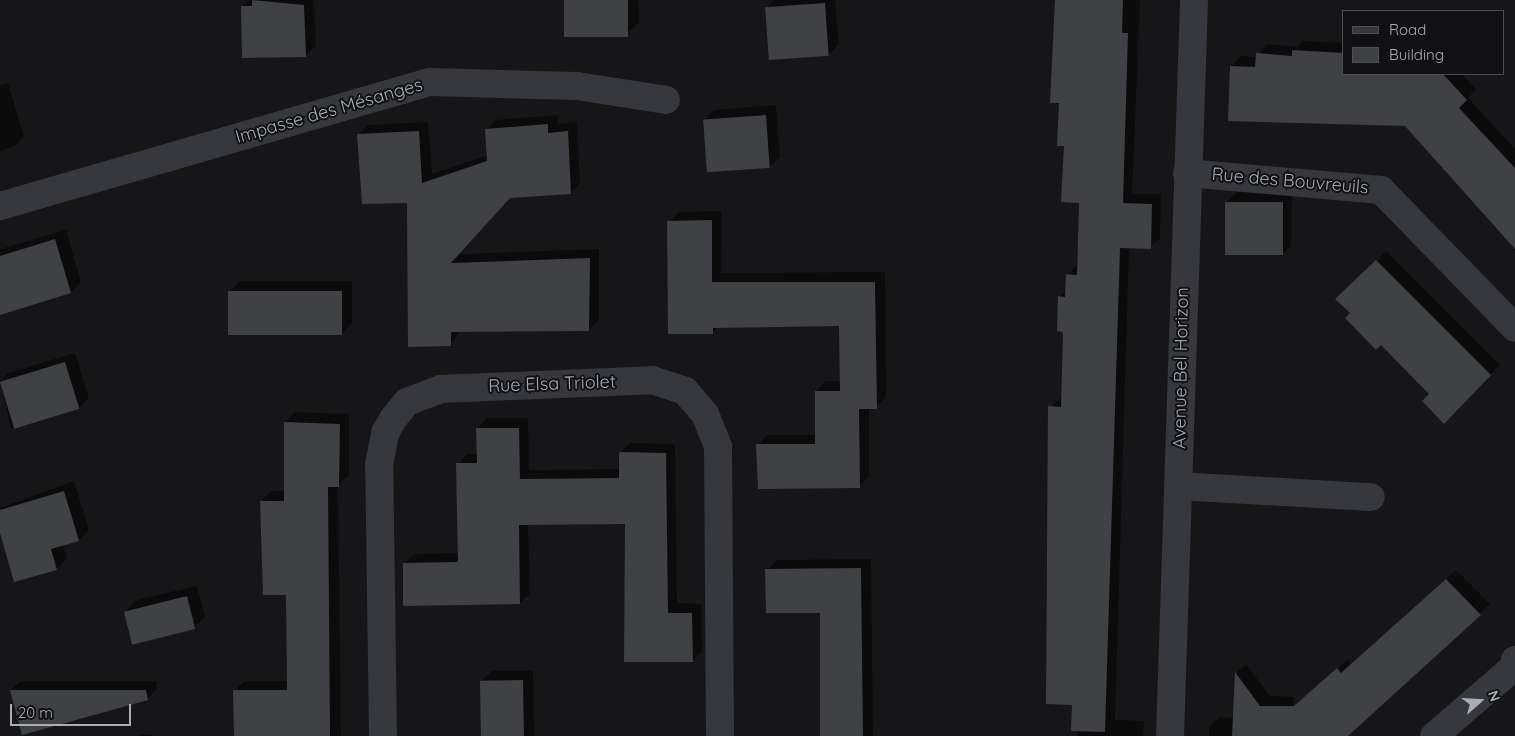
<!DOCTYPE html>
<html>
<head>
<meta charset="utf-8">
<style>
	body { margin:0 }
	#map { position:relative; width:1515px; height:736px; overflow:hidden; background:#161618; font-family:Quicksand,sans-serif }
	div>[style] { position:absolute }
	.shadow>* { inset:0; background:#0007; transform-origin:0 0 }
	.building>* { inset:0; background:#404145; transform-origin:0 0 }
	.street>* { height:28px; margin:-14px; padding:0 14px; transform-origin:14px; border-radius:14px; background:#37383d }
	span { translate:-50% -50%; white-space:nowrap; text-align:center; line-height:1.15; -webkit-text-stroke:4px #111113; paint-order:stroke }
	.street-label { font-size:18px; color:#a8adb8 }
	.legend { position:absolute; left:1342px; top:10px; width:162px; height:65px; box-sizing:border-box; background:#111113; border:1px solid #4d4f55; margin:0; padding:6px 9px; list-style:none; font-size:15px; color:#a8adb8 }
	.legend li { display:flex; align-items:center; gap:10px; height:25px }
	.legend b { width:25px; border:1px solid #4d4f55 }
	.north { position:absolute; left:1455px; top:676px; width:50px; height:50px; -webkit-text-stroke:4px #111113; paint-order:stroke; rotate:71deg; font-size:14px; font-weight:700; line-height:20px; text-align:center; color:#a8adb8 }
	.north::after { content:''; display:block; margin:auto; width:18px; height:22px; background:#a8adb8; clip-path:polygon(50% 0,100% 100%,50% 72%,0 100%) }
	.scale { position:absolute; left:10px; top:704px; width:121px; height:22px; box-sizing:border-box; border:2px solid #a8adb8; border-top:0; padding-left:6px; font-size:15px; line-height:18px; white-space:nowrap; color:#a8adb8; -webkit-text-stroke:4px #111113; paint-order:stroke }
</style>
</head>
<body>
<div id="map">
	<div class="shadow">
		<div style="clip-path:polygon(249px 0,314px 0,316px 46px,305px 56px,242px 7px)"></div>
		<div style="clip-path:polygon(565px 0,638px 0,639px 22px,629px 32px)"></div>
		<div style="clip-path:polygon(774px 0,835px 0,839px 44px,829px 55px,766px 8px)"></div>
		<div style="clip-path:polygon(1056px 0,1140px 0,1132px 194px,1161px 194px,1160px 238px,1150px 248px,1129px 247px,1115px 720px,1144px 721px,1143px 736px,1078px 736px,1073px 704px,1050px 407px,1062px 397px,1064px 330px,1059px 297px,1067px 289px,1067px 275px,1077px 265px,1081px 202px,1065px 145px)"></div>
		<div style="clip-path:polygon(1303px 41px,1344px 43px,1344px 74px,1462px 74px,1476px 89px,1468px 98px,1515px 149px,1515px 247px,1405px 125px,1231px 66px,1241px 56px,1257px 57px,1267px 44px,1297px 47px)"></div>
		<div style="clip-path:polygon(8px 83px,24px 137px,13px 147px,0 151px,0 86px)"></div>
		<div style="clip-path:polygon(776px 105px,780px 157px,769px 167px,704px 120px,714px 110px)"></div>
		<div style="clip-path:polygon(557px 115px,558px 124px,577px 122px,580px 183px,570px 193px,511px 197px,458px 254px,599px 249px,599px 320px,589px 329px,460px 331px,451px 344px,408px 201px,358px 135px,368px 125px,428px 122px,432px 174px,488px 155px,486px 130px,496px 120px)"></div>
		<div style="clip-path:polygon(1237px 192px,1292px 193px,1291px 246px,1281px 256px,1226px 203px)"></div>
		<div style="clip-path:polygon(721px 211px,722px 273px,885px 272px,886px 397px,876px 407px,869px 407px,869px 476px,859px 486px,758px 445px,767px 435px,816px 435px,816px 391px,826px 381px,841px 381px,840px 325px,718px 327px,712px 333px,669px 222px,679px 212px)"></div>
		<div style="clip-path:polygon(66px 230px,81px 282px,71px 292px,0 313px,0 249px)"></div>
		<div style="left:1386px;top:251px;width:161px;height:69px;rotate:45deg"></div>
		<div style="clip-path:polygon(240px 281px,352px 281px,352px 323px,342px 333px,229px 292px)"></div>
		<div style="clip-path:polygon(75px 353px,89px 398px,79px 408px,11px 429px,0 381px,8px 373px)"></div>
		<div style="clip-path:polygon(295px 412px,349px 414px,349px 475px,338px 485px,341px 736px,236px 736px,234px 691px,245px 681px,288px 681px,287px 594px,261px 501px,271px 491px,285px 491px,285px 422px)"></div>
		<div style="clip-path:polygon(487px 418px,528px 418px,529px 470px,620px 469px,620px 453px,630px 443px,675px 444px,677px 603px,701px 604px,702px 651px,692px 661px,625px 661px,626px 522px,528px 524px,530px 594px,520px 603px,404px 564px,414px 554px,459px 553px,458px 464px,467px 454px,478px 454px,477px 428px)"></div>
		<div style="clip-path:polygon(74px 481px,89px 530px,79px 540px,63px 545px,67px 558px,57px 569px,0 529px,0 508px)"></div>
		<div style="clip-path:polygon(871px 559px,873px 736px,822px 736px,821px 612px,767px 570px,777px 560px)"></div>
		<div style="clip-path:polygon(1456px 570px,1490px 604px,1346px 736px,1209px 736px,1209px 727px,1219px 717px,1234px 718px,1236px 673px,1246px 664px,1270px 696px,1294px 697px,1293px 709px,1348px 659px,1352px 665px)"></div>
		<div style="clip-path:polygon(197px 586px,205px 617px,195px 627px,126px 611px,136px 600px)"></div>
		<div style="clip-path:polygon(492px 671px,533px 671px,534px 736px,482px 736px,481px 681px)"></div>
		<div style="clip-path:polygon(21px 681px,156px 681px,157px 689px,147px 699px,11px 690px)"></div>
		<div style="clip-path:polygon(141px 734px,158px 736px,139px 736px)"></div>
	</div>
	<div class="building">
		<div style="clip-path:polygon(252px 0,304px 5px,306px 57px,242px 58px,241px 6px,252px 6px)"></div>
		<div style="left:564px;top:0;width:64px;height:37px"></div>
		<div style="clip-path:polygon(1055px 0,1123px 0,1122px 33px,1128px 33px,1123px 203px,1152px 204px,1151px 249px,1120px 248px,1105px 732px,1071px 731px,1072px 705px,1046px 704px,1048px 406px,1061px 407px,1063px 332px,1057px 331px,1058px 296px,1065px 297px,1066px 274px,1077px 275px,1079px 203px,1061px 202px,1064px 146px,1057px 146px,1059px 103px,1050px 103px)"></div>
		<div style="left:825px;top:3px;width:53px;height:60px;rotate:86deg"></div>
		<div style="clip-path:polygon(1292px 50px,1344px 53px,1344px 74px,1443px 74px,1467px 100px,1459px 108px,1515px 168px,1515px 249px,1405px 126px,1228px 121px,1230px 66px,1255px 67px,1256px 53px,1292px 56px)"></div>
		<div style="left:766px;top:115px;width:53px;height:63px;rotate:86deg"></div>
		<div style="clip-path:polygon(548px 124px,548px 133px,568px 131px,571px 194px,510px 198px,451px 263px,590px 258px,589px 331px,451px 332px,451px 346px,408px 347px,407px 203px,362px 204px,357px 134px,419px 131px,422px 183px,487px 161px,485px 129px)"></div>
		<div style="left:1225px;top:202px;width:58px;height:53px"></div>
		<div style="clip-path:polygon(712px 220px,712px 282px,875px 282px,877px 409px,859px 409px,860px 488px,758px 489px,756px 444px,815px 444px,815px 391px,840px 391px,839px 326px,713px 328px,713px 334px,668px 334px,667px 221px)"></div>
		<div style="clip-path:polygon(55px 239px,71px 293px,0 315px,0 256px)"></div>
		<div style="clip-path:polygon(1376px 260px,1491px 375px,1444px 424px,1422px 401px,1429px 394px,1381px 345px,1376px 350px,1345px 318px,1350px 313px,1335px 299px)"></div>
		<div style="left:228px;top:291px;width:114px;height:44px"></div>
		<div style="left:65px;top:362px;width:49px;height:68px;rotate:73deg"></div>
		<div style="clip-path:polygon(284px 422px,340px 424px,339px 487px,328px 487px,330px 736px,234px 736px,233px 690px,287px 690px,286px 595px,263px 595px,260px 501px,284px 501px)"></div>
		<div style="clip-path:polygon(476px 428px,519px 428px,520px 479px,619px 478px,619px 452px,666px 453px,668px 613px,692px 613px,693px 662px,624px 662px,625px 524px,519px 525px,520px 604px,403px 606px,403px 563px,458px 562px,456px 463px,477px 463px)"></div>
		<div style="clip-path:polygon(64px 491px,79px 541px,51px 549px,57px 570px,14px 582px,0 533px,0 510px)"></div>
		<div style="clip-path:polygon(861px 568px,863px 736px,820px 736px,820px 613px,766px 613px,765px 569px)"></div>
		<div style="clip-path:polygon(1446px 579px,1481px 615px,1348px 736px,1232px 736px,1235px 672px,1260px 706px,1294px 706px,1337px 668px,1341px 673px)"></div>
		<div style="left:187px;top:596px;width:34px;height:65px;rotate:76deg"></div>
		<div style="left:523px;top:680px;width:56px;height:43px;rotate:89deg"></div>
		<div style="clip-path:polygon(10px 690px,146px 690px,148px 700px,22px 735px)"></div>
	</div>
	<div class="street">
		<div style="left:1187px;top:173px;width:195px;rotate:5deg"></div>
		<div style="left:1381px;top:190px;width:192px;rotate:45.8deg"></div>
		<div style="left:0;top:206px;width:448px;rotate:-16.1deg"></div>
		<div style="left:431px;top:82px;width:146px;rotate:1.6deg"></div>
		<div style="left:577px;top:86px;width:90px;rotate:8.9deg"></div>
		<div style="left:1178px;top:486px;width:193px;rotate:3.3deg"></div>
		<div style="left:383px;top:736px;width:271px;rotate:-90.8deg"></div>
		<div style="left:379px;top:465px;width:33px;rotate:-79deg"></div>
		<div style="left:385px;top:433px;width:16px;rotate:-60deg"></div>
		<div style="left:393px;top:419px;width:22px;rotate:-51deg"></div>
		<div style="left:407px;top:402px;width:36px;rotate:-21deg"></div>
		<div style="left:441px;top:389px;width:211px;rotate:-2.4deg"></div>
		<div style="left:652px;top:380px;width:35px;rotate:18deg"></div>
		<div style="left:685px;top:391px;width:30px;rotate:49deg"></div>
		<div style="left:705px;top:414px;width:35px;rotate:68deg"></div>
		<div style="left:718px;top:447px;width:289px;rotate:89.6deg"></div>
		<div style="left:1170px;top:736px;width:736px;rotate:-88.13deg"></div>
		<div style="left:1434px;top:736px;width:107px;rotate:-40.8deg"></div>
		<div style="left:1515px;top:666px;width:6px;rotate:-90deg"></div>
	</div>
	<div class="street-label">
		<span style="left:329px;top:111px;rotate:-16deg">Impasse des Mésanges</span>
		<span style="left:1290px;top:181px;rotate:5deg">Rue des Bouvreuils</span>
		<span style="left:1181px;top:368px;rotate:-89deg">Avenue Bel Horizon</span>
		<span style="left:552px;top:384px;rotate:-2deg">Rue Elsa Triolet</span>
	</div>
	<ul class="legend">
	<li><b style="height:6px;background:#37383d"></b>Road</li>
	<li><b style="height:14px;background:#404145"></b>Building</li>
	</ul>
	<div class="north">N</div>
	<div class="scale">20 m</div>
</div>
</body>
</html>
